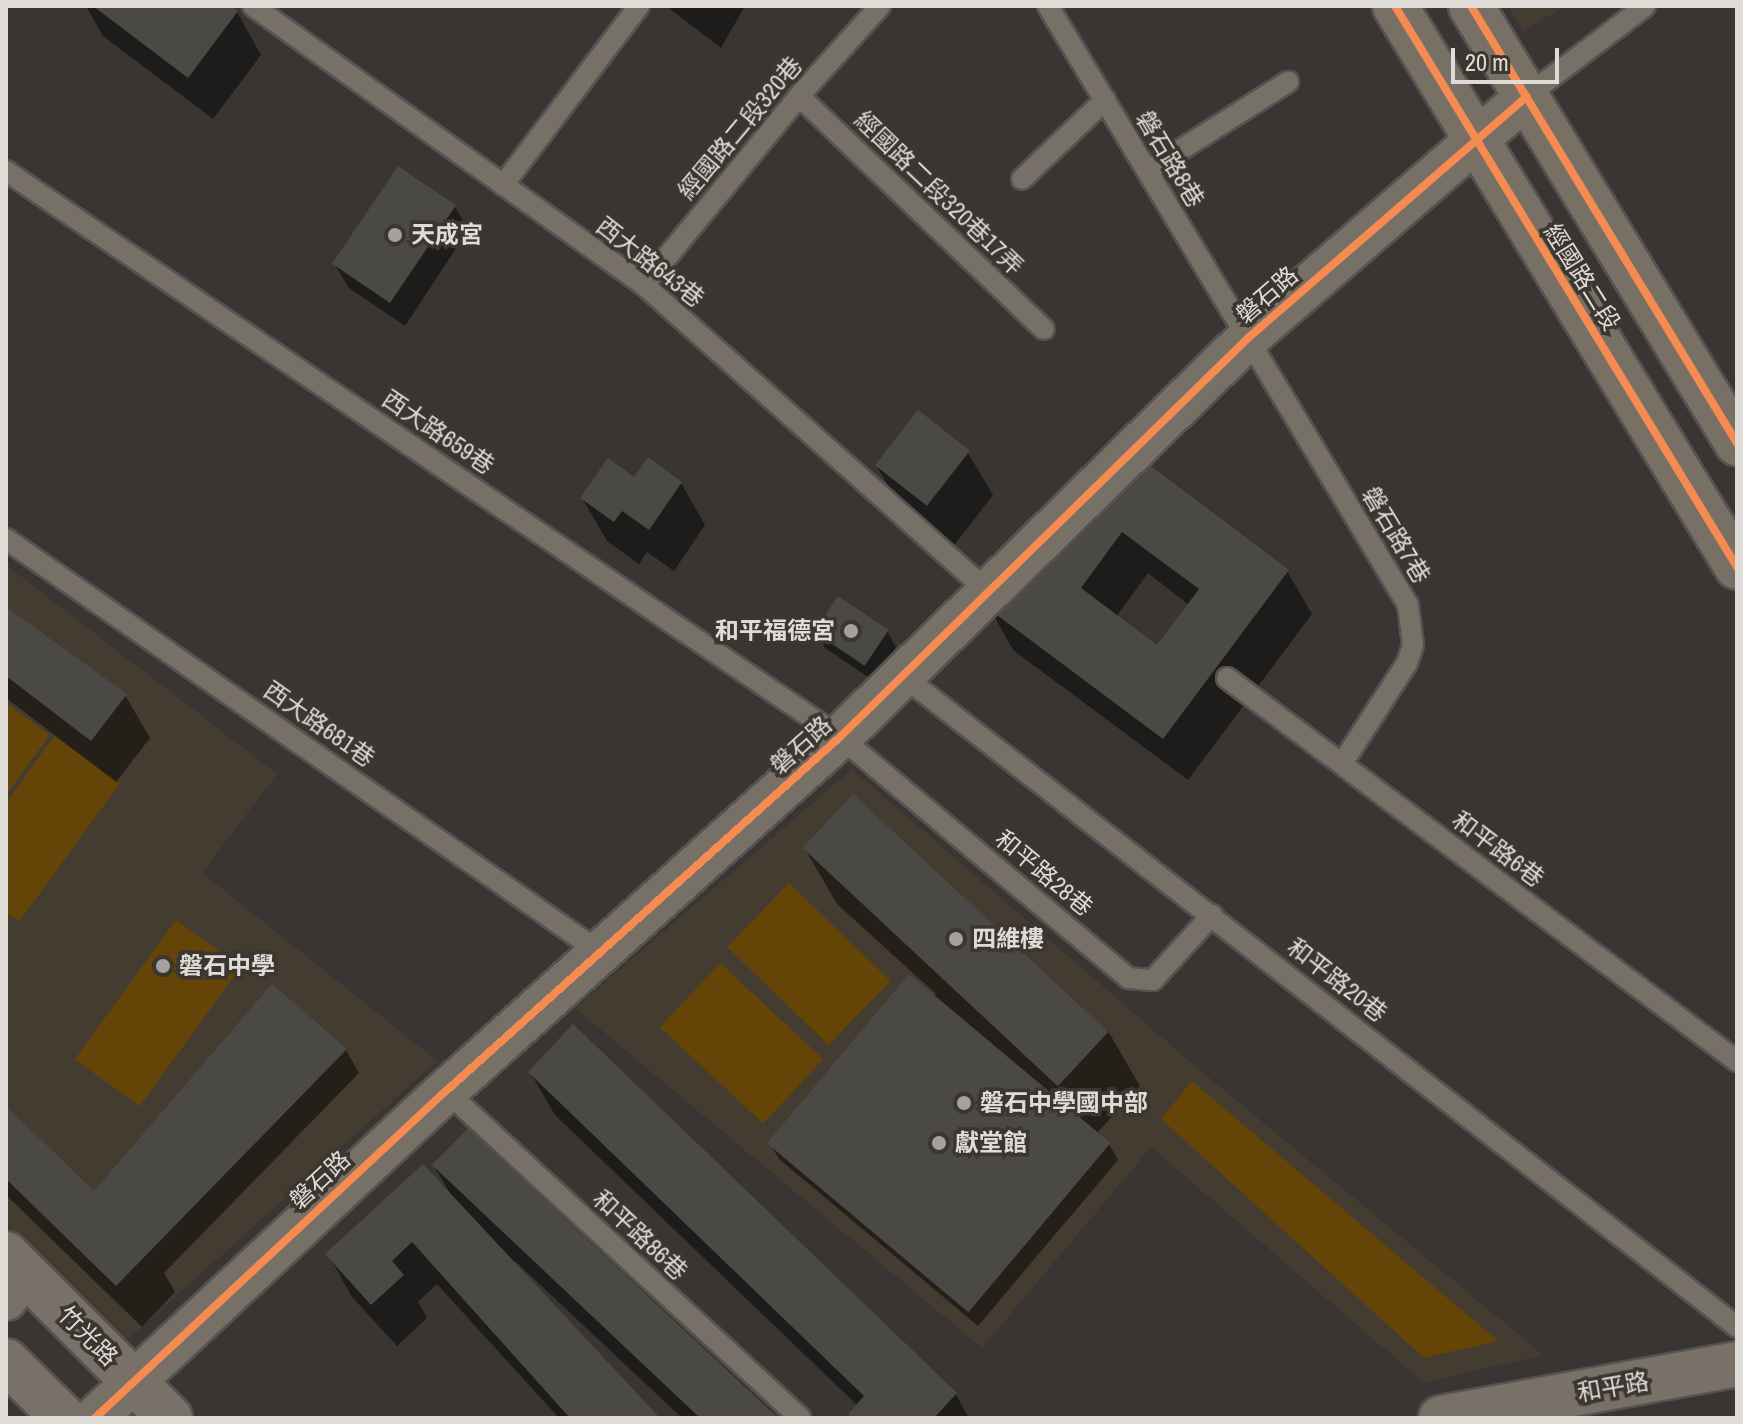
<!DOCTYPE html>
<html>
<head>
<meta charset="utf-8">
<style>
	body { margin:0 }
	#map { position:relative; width:1743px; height:1424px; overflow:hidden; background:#383532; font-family:"Archivo Narrow","Noto Sans TC",sans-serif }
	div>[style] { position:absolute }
	.built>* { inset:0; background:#443c30 }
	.green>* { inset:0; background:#644507; transform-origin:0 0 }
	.shadow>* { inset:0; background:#0007 }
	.building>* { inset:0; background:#4b4946; transform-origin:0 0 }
	.roads { filter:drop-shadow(2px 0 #555351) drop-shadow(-2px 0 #555351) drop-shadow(0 2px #555351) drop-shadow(0 -2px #555351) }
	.lane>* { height:20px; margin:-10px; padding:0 10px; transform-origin:10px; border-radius:10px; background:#777066 }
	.street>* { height:42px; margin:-21px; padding:0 21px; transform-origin:21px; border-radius:21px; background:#777066 }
	.secondary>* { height:44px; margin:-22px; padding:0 22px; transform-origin:22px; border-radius:22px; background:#797167 }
	.primary>* { height:44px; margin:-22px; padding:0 22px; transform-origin:22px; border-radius:22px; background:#787065 }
	.cycleway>* { height:8px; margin:-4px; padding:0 4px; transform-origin:4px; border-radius:4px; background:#f68b52 }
	.dots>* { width:22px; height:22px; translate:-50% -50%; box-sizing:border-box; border:4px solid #3b362f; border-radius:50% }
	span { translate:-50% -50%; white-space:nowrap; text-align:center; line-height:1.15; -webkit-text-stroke:7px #3b362f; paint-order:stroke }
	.street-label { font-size:24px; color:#dfdbd7 }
	.poi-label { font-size:24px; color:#dfdbd7; font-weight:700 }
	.left { translate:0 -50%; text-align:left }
	.right { translate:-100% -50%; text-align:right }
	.frame { position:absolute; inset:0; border:8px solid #dfdbd7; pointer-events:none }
	.scale { position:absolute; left:1451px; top:48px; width:108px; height:36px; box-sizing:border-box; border:4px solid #dfdbd7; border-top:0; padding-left:10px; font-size:24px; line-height:28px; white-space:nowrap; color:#dfdbd7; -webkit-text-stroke:6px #3b362f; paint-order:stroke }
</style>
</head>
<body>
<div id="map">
	<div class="built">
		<div style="clip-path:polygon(1508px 6px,1566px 6px,1523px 31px)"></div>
		<div style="clip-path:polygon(6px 565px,277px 774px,202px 873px,437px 1061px,123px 1344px,6px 1224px)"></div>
		<div style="clip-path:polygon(852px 769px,1188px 1060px,1543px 1355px,1424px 1383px,1151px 1147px,982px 1348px,575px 1008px)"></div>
	</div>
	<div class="green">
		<div style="clip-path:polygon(6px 703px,50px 735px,6px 795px)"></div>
		<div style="clip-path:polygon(54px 736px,120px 783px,19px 922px,6px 912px,6px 803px)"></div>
		<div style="left:789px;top:883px;width:141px;height:89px;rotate:44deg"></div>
		<div style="left:176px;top:920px;width:80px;height:172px;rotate:36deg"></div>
		<div style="left:720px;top:963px;width:141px;height:88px;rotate:43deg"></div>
		<div style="clip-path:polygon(1192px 1081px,1498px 1341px,1424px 1358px,1161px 1119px)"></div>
	</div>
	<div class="shadow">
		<div style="clip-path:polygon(86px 6px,229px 6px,237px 12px,261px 55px,213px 119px,103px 36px)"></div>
		<div style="clip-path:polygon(666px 6px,745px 6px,721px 48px)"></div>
		<div style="clip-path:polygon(455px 207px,468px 230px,405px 326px,349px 288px,335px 265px)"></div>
		<div style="clip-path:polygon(968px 453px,993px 495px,952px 548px,901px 508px,876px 465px)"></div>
		<div style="clip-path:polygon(evenodd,1119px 472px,1287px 571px,1312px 614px,1188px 780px,1013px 650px,989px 607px,1119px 472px,1148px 573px,1189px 605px,1157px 648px,1116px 617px,1148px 573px)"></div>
		<div style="clip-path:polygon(635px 480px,681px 483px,705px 525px,674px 571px,647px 552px,639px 564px,607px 541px,582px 498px)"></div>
		<div style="clip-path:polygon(6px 610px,125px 695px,150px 738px,116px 782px,6px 698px)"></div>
		<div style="clip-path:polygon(887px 631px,896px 647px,874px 681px,825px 648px,816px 632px)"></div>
		<div style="clip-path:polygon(805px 849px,1108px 1031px,1140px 1086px,1096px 1134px,1109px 1144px,1118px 1160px,978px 1326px,779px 1159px,770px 1144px,936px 994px,837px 904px)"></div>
		<div style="clip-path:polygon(574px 1027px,956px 1395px,969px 1418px,852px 1418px,858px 1406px,555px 1115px,530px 1072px)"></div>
		<div style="clip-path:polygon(346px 1050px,359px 1073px,164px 1273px,175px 1292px,142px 1327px,6px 1195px,6px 1109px,100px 1200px)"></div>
		<div style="clip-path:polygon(434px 1166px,775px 1418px,682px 1418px,516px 1262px,514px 1264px,657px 1418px,559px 1418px,437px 1284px,418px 1302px,427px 1318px,397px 1346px,352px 1297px,328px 1254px,451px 1195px)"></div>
	</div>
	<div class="building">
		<div style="clip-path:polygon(93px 6px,232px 6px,238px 11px,188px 78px)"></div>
		<div style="left:398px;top:166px;width:70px;height:118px;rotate:34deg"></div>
		<div style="left:918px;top:410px;width:66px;height:70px;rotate:38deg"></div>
		<div style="clip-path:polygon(evenodd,1136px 455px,1289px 570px,1163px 739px,986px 607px,1136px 455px,1122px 532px,1199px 589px,1157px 645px,1081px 588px,1122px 532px)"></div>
		<div style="clip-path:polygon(648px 457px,682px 482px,649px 530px,622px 511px,614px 522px,580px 498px,608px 458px,634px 477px)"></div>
		<div style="left:838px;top:596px;width:61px;height:43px;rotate:34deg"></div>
		<div style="clip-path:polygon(6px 607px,127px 694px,91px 741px,6px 676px)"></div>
		<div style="left:853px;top:794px;width:349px;height:74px;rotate:43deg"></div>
		<div style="left:909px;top:974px;width:263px;height:221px;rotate:40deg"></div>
		<div style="clip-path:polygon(272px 984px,347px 1049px,116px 1286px,6px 1179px,6px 1106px,94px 1191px)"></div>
		<div style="clip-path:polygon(573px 1024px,957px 1393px,934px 1418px,852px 1418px,848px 1414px,864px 1396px,528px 1072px)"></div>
		<div style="clip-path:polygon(468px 1128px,778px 1418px,700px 1418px,432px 1165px)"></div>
		<div style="clip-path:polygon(423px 1164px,660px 1418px,570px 1418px,412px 1242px,392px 1261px,404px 1275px,371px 1305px,325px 1254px)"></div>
	</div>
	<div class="roads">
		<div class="lane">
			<div style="left:253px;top:6px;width:480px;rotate:35.5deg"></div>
			<div style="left:644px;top:285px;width:461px;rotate:41.7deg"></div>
			<div style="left:1048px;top:6px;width:699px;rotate:58.99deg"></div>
			<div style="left:1408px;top:605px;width:40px;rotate:82.9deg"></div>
			<div style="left:1413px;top:645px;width:19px;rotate:108deg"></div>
			<div style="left:1407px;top:663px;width:120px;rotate:122.8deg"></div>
			<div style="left:799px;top:96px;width:338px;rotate:43.6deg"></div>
			<div style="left:1527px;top:96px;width:148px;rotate:-37.3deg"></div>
			<div style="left:6px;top:171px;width:1008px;rotate:34.16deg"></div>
			<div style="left:840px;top:737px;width:376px;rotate:39.9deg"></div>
			<div style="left:1128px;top:978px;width:25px;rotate:5deg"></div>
			<div style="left:1153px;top:980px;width:88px;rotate:-47.8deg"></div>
			<div style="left:1147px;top:171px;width:167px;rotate:-32.3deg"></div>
			<div style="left:1022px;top:179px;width:115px;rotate:-43.6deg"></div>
			<div style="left:503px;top:185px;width:225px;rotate:-52.8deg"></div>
			<div style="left:644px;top:285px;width:244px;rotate:-50.6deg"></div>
			<div style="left:799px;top:96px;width:121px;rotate:-48deg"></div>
			<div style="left:6px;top:539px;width:725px;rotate:34.83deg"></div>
			<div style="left:903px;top:676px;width:1058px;rotate:37.97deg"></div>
			<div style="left:1227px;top:678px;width:638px;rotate:36.91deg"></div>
			<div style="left:446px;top:1091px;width:482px;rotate:42.7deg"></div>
		</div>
		<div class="street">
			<div style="left:6px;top:1299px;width:32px;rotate:-54deg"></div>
			<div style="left:95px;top:1418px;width:480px;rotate:-43deg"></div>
			<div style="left:446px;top:1091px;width:530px;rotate:-41.94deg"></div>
			<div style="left:840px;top:737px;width:571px;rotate:-44.36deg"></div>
			<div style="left:1248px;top:338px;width:369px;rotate:-40.9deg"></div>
		</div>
		<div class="secondary">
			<div style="left:6px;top:1254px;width:232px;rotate:45deg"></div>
			<div style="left:6px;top:1361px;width:81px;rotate:44.5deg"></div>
			<div style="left:1441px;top:1418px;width:301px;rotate:-10.3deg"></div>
		</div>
		<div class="primary">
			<div style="left:1395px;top:6px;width:657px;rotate:58.63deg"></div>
			<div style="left:1471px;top:6px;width:512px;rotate:58.67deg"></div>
		</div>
	</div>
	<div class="cycleway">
		<div style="left:1395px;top:6px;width:657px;rotate:58.63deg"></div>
		<div style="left:1471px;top:6px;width:512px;rotate:58.67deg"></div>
		<div style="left:95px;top:1418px;width:480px;rotate:-43deg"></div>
		<div style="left:446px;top:1091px;width:530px;rotate:-41.94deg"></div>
		<div style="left:840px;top:737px;width:571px;rotate:-44.36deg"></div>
		<div style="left:1248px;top:338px;width:369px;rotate:-40.9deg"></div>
	</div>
	<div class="dots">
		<div style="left:395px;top:235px;background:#a5a19d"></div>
		<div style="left:851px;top:631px;background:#a5a19d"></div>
		<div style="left:956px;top:939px;background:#a5a19d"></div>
		<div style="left:163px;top:966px;background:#a5a19d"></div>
		<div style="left:964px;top:1103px;background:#a5a19d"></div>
		<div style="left:939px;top:1143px;background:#a5a19d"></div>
	</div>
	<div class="street-label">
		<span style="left:740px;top:128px;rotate:-50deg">經國路二段320巷</span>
		<span style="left:1170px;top:159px;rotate:59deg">磐石路8巷</span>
		<span style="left:939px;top:193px;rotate:44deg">經國路二段320巷17弄</span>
		<span style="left:650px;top:262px;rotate:38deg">西大路643巷</span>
		<span style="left:1582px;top:277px;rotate:58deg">經國路二段</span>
		<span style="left:1267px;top:295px;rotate:-41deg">磐石路</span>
		<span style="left:438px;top:432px;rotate:34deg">西大路659巷</span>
		<span style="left:1396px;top:535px;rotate:59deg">磐石路7巷</span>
		<span style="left:319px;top:724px;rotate:35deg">西大路681巷</span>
		<span style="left:801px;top:745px;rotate:-42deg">磐石路</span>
		<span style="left:1498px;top:849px;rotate:37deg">和平路6巷</span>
		<span style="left:1044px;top:873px;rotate:40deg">和平路28巷</span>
		<span style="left:1337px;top:980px;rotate:38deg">和平路20巷</span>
		<span style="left:320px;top:1180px;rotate:-43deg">磐石路</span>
		<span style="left:640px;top:1235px;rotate:43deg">和平路86巷</span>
		<span style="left:88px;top:1336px;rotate:45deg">竹光路</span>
		<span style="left:1613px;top:1387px;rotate:-10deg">和平路</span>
	</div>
	<div class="poi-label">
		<span class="left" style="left:411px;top:235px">天成宮</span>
		<span class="right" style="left:835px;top:631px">和平福德宮</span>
		<span class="left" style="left:972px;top:939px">四維樓</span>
		<span class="left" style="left:179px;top:966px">磐石中學</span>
		<span class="left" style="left:980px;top:1103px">磐石中學國中部</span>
		<span class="left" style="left:955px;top:1143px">獻堂館</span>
	</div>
	<div class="frame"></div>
	<div class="scale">20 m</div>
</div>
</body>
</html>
